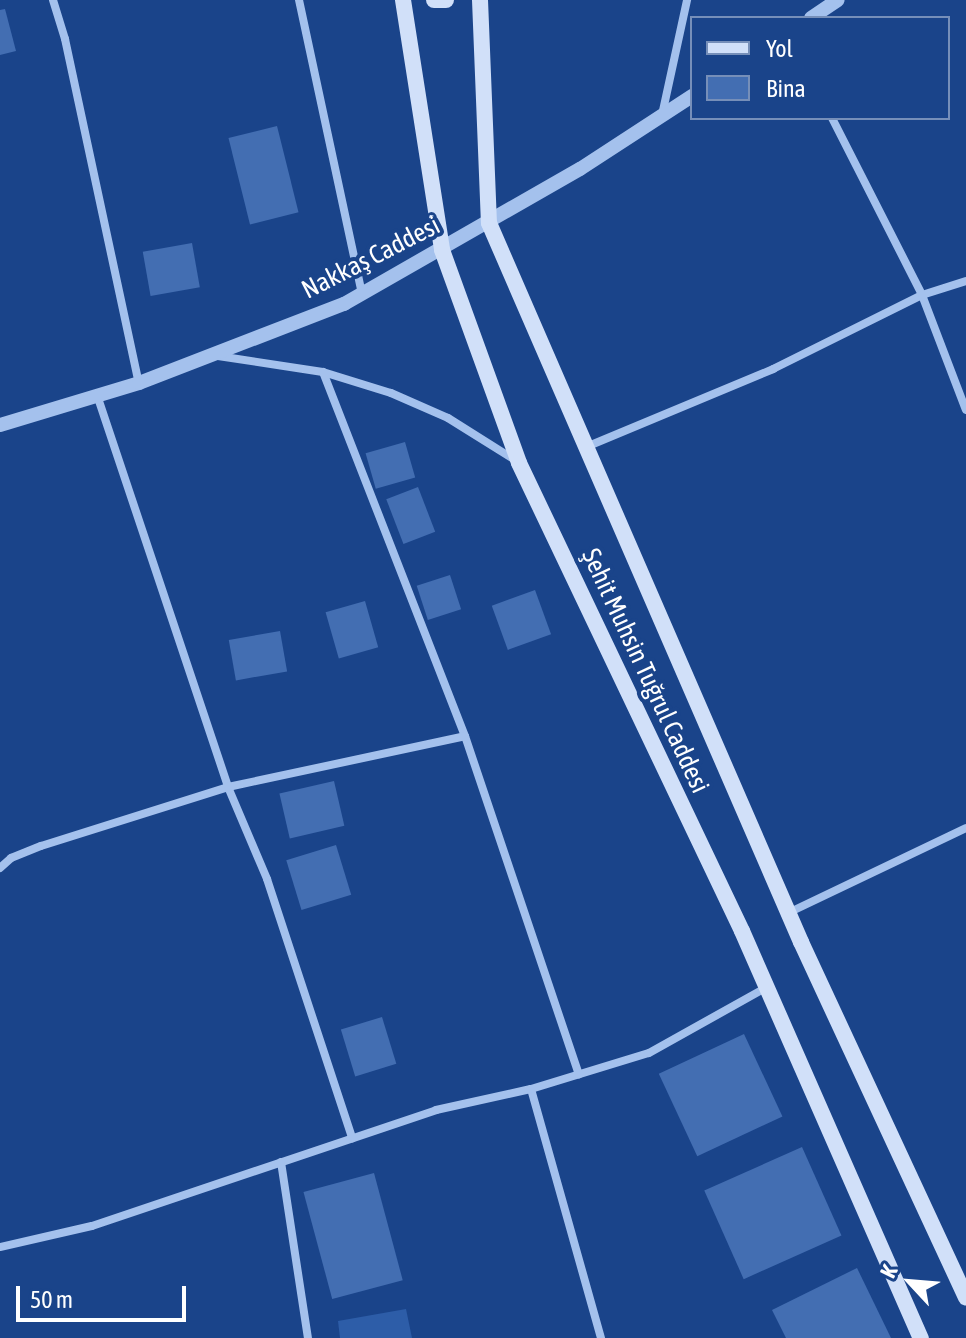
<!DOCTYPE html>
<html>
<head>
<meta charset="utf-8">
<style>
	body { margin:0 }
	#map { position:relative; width:966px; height:1338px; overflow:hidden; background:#1a448a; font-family:"Asap Condensed",sans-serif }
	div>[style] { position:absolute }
	.green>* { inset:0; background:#2d5da8 }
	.building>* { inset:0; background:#436eb2; transform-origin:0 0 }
	.minor>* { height:8px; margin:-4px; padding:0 4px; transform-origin:4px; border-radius:4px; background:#a4c1ed }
	.tertiary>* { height:14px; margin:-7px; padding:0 7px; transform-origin:7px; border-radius:7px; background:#a4c1ed }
	.secondary>* { height:16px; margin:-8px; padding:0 8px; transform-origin:8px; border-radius:8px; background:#d1e0f9 }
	span { translate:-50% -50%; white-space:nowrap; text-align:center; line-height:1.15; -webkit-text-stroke:8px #1a448a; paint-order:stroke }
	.street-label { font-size:26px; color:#fff }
	.legend { position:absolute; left:690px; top:16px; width:260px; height:104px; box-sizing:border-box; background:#1a448a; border:2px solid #768fb9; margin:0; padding:10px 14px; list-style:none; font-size:24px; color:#fff }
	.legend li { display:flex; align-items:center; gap:16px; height:40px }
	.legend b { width:40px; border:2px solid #768fb9 }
	.north { position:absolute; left:870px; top:1242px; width:80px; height:80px; -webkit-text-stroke:6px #1a448a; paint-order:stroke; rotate:296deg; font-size:22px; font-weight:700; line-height:32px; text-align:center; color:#fff }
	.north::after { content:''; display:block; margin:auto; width:28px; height:36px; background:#fff; clip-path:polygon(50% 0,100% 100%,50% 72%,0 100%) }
	.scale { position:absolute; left:16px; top:1286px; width:170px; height:36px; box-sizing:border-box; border:4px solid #fff; border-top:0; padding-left:10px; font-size:24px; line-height:28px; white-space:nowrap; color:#fff; -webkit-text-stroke:6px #1a448a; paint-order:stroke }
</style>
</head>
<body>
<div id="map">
	<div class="green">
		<div style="clip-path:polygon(406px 1309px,412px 1338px,340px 1338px,338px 1321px)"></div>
	</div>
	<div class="building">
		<div style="clip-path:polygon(5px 9px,16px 51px,0 55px,0 10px)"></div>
		<div style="left:277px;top:126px;width:89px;height:50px;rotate:76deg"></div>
		<div style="left:192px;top:243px;width:45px;height:50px;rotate:80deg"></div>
		<div style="left:405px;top:442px;width:37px;height:41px;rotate:74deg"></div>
		<div style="left:418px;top:487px;width:48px;height:34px;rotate:69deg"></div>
		<div style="left:450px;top:575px;width:36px;height:35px;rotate:72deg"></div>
		<div style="left:535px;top:590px;width:47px;height:46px;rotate:70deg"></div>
		<div style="left:365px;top:601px;width:48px;height:41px;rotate:74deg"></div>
		<div style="left:280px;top:631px;width:41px;height:52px;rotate:80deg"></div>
		<div style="left:334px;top:781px;width:46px;height:56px;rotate:77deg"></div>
		<div style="left:336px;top:845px;width:52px;height:52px;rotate:73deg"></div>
		<div style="left:382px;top:1017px;width:49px;height:43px;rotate:73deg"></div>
		<div style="left:744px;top:1034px;width:91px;height:94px;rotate:65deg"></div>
		<div style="left:802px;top:1147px;width:97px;height:107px;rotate:66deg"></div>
		<div style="left:374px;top:1173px;width:111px;height:73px;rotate:75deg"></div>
		<div style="clip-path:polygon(857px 1268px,891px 1338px,786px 1338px,772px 1310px)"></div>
	</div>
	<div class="minor">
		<div style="left:53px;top:0;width:41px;rotate:72.9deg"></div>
		<div style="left:65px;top:39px;width:352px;rotate:77.9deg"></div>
		<div style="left:299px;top:0;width:302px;rotate:77.9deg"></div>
		<div style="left:662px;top:115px;width:118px;rotate:-77.7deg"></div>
		<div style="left:832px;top:118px;width:199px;rotate:63deg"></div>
		<div style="left:922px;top:295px;width:123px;rotate:69.1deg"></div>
		<div style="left:218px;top:356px;width:106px;rotate:8.7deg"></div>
		<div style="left:323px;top:372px;width:71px;rotate:17.2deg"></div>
		<div style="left:391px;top:393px;width:62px;rotate:23.7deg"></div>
		<div style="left:448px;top:418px;width:79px;rotate:32.1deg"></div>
		<div style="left:323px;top:372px;width:391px;rotate:68.7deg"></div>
		<div style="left:465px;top:736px;width:357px;rotate:71.4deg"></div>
		<div style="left:97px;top:395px;width:413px;rotate:71.5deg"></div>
		<div style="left:228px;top:787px;width:100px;rotate:67deg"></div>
		<div style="left:267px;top:879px;width:273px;rotate:71.8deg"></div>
		<div style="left:586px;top:447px;width:203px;rotate:-22.6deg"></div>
		<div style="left:773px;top:369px;width:166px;rotate:-26.4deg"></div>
		<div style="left:922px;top:295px;width:46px;rotate:-17.7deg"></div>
		<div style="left:0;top:868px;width:15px;rotate:-42deg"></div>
		<div style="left:11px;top:858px;width:32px;rotate:-22deg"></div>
		<div style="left:41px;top:846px;width:196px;rotate:-17.5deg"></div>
		<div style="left:228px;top:787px;width:242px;rotate:-12.1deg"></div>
		<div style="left:788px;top:913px;width:197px;rotate:-25.5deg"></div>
		<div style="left:531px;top:1089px;width:259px;rotate:74.3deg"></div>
		<div style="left:281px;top:1162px;width:178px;rotate:81.3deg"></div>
		<div style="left:0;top:1247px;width:94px;rotate:-12.9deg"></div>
		<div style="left:92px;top:1226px;width:363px;rotate:-18.6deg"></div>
		<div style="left:436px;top:1110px;width:97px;rotate:-12.5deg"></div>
		<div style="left:531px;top:1089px;width:123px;rotate:-17deg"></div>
		<div style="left:649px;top:1053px;width:135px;rotate:-29.2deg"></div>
	</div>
	<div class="tertiary">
		<div style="left:811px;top:18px;width:32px;rotate:-34deg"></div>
		<div style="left:0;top:425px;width:145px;rotate:-16.8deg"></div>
		<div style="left:139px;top:383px;width:220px;rotate:-21.1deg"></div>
		<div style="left:344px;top:304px;width:272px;rotate:-29.8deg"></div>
		<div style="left:580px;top:169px;width:134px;rotate:-33.1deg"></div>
	</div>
	<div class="secondary">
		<div style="left:403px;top:0;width:253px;rotate:81.1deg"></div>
		<div style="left:442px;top:250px;width:226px;rotate:70.1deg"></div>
		<div style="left:519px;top:463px;width:518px;rotate:64.52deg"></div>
		<div style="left:742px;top:931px;width:445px;rotate:66.3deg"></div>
		<div style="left:434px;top:0;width:12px"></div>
		<div style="left:480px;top:0;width:223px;rotate:87.7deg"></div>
		<div style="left:489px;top:223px;width:784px;rotate:66.54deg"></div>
		<div style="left:801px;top:942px;width:392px;rotate:65.1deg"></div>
	</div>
	<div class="street-label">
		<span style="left:371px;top:258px;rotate:-27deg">Nakkaş Caddesi</span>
		<span style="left:645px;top:671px;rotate:65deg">Şehit Muhsin Tuğrul Caddesi</span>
	</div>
	<ul class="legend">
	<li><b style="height:10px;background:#d1e0f9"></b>Yol</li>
	<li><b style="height:22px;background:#436eb2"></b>Bina</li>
	</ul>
	<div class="north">K</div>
	<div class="scale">50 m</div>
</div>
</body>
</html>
